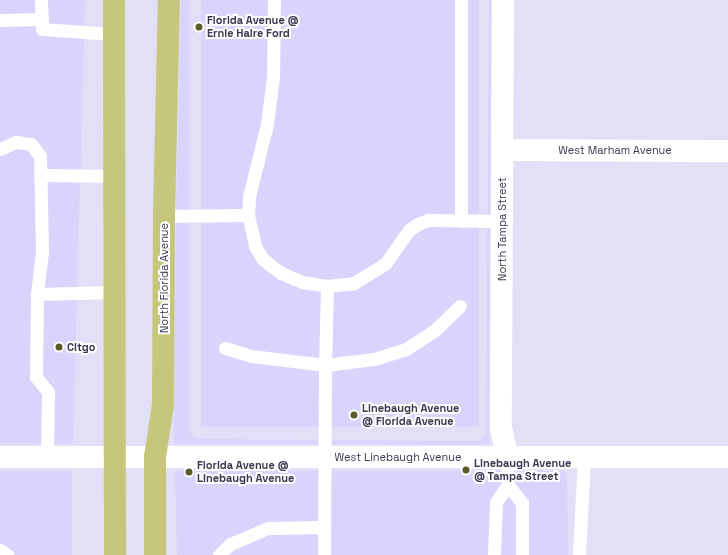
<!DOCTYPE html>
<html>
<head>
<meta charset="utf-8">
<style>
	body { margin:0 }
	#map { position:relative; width:728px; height:555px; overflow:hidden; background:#e2e0f7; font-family:"Space Grotesk",sans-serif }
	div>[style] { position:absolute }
	.built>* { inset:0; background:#d8d4fb; transform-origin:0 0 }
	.service>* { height:13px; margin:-6.5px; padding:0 6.5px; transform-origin:6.5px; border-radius:6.5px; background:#fff }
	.minor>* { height:22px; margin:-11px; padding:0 11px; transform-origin:11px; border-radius:11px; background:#fff }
	.tertiary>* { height:22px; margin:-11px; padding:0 11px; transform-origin:11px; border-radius:11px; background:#fff }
	.primary>* { height:22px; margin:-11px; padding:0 11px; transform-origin:11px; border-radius:11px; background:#c6c67d }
	.dots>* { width:11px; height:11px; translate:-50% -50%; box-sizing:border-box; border:2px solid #fff; border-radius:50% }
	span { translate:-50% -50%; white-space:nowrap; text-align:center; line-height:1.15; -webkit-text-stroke:4px #fff; paint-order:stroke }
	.poi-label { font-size:11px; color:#3b3950; font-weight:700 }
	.left { translate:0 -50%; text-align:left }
	.street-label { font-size:11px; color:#3b3950 }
</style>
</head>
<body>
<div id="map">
	<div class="built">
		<div style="clip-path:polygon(0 0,85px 0,73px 444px,0 443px)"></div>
		<div style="clip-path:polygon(181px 0,190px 0,189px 430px,193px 436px,199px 439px,476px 441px,482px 439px,486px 433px,489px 0,491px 0,489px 444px,174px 444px,176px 216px)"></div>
		<div style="left:201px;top:0;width:278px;height:427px"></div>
		<div style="left:0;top:471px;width:72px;height:84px"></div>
		<div style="clip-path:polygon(175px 471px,563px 471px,567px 473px,568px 555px,177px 555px)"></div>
	</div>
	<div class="service">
		<div style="left:41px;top:0;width:29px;rotate:88deg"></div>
		<div style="left:42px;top:29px;width:72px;rotate:4deg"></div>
		<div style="left:274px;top:0;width:77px;rotate:90.7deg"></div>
		<div style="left:273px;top:77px;width:47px;rotate:97.3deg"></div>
		<div style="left:267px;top:124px;width:75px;rotate:103.9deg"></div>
		<div style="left:249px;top:197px;width:18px;rotate:93deg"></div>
		<div style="left:248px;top:215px;width:32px;rotate:77deg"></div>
		<div style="left:255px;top:246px;width:14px;rotate:60deg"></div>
		<div style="left:262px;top:258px;width:11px;rotate:41deg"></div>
		<div style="left:270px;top:265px;width:14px;rotate:36deg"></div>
		<div style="left:281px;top:273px;width:23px;rotate:23deg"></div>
		<div style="left:302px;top:282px;width:25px;rotate:9deg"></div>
		<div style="left:327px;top:286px;width:27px;rotate:-6deg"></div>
		<div style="left:354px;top:283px;width:36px;rotate:-32deg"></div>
		<div style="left:385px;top:264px;width:42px;rotate:-54.8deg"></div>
		<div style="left:409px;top:230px;width:11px;rotate:-34deg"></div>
		<div style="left:418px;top:224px;width:11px;rotate:-22deg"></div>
		<div style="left:428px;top:220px;width:74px;rotate:0.8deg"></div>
		<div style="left:461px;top:0;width:221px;rotate:90deg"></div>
		<div style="left:0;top:20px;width:42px;rotate:-1.4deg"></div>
		<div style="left:0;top:149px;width:17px;rotate:-24deg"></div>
		<div style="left:16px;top:142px;width:15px;rotate:8deg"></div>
		<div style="left:31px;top:144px;width:15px;rotate:53deg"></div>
		<div style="left:40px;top:156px;width:95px;rotate:88.8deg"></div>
		<div style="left:42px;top:251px;width:43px;rotate:96.6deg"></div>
		<div style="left:37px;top:294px;width:83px;rotate:90.7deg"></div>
		<div style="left:36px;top:377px;width:19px;rotate:51deg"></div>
		<div style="left:48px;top:392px;width:65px;rotate:90.9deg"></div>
		<div style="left:40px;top:175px;width:74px;rotate:0.8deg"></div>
		<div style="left:164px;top:216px;width:84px;rotate:-0.7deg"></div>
		<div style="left:37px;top:294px;width:77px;rotate:-1.5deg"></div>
		<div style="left:225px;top:348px;width:27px;rotate:17deg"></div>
		<div style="left:251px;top:356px;width:75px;rotate:6.9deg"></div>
		<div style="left:325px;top:365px;width:49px;rotate:-7deg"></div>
		<div style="left:374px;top:359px;width:34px;rotate:-17deg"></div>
		<div style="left:406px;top:349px;width:33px;rotate:-33deg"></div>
		<div style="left:434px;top:331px;width:36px;rotate:-44deg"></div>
		<div style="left:507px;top:457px;width:28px;rotate:88deg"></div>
		<div style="left:508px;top:485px;width:23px;rotate:52deg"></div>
		<div style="left:522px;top:503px;width:52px;rotate:90deg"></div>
		<div style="left:0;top:550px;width:9px;rotate:36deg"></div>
		<div style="left:219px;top:555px;width:16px;rotate:-45deg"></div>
		<div style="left:230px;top:544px;width:41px;rotate:-22.8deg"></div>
		<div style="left:268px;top:528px;width:56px;rotate:-1deg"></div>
		<div style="left:324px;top:555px;width:190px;rotate:-89.7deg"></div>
		<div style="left:325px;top:365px;width:79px;rotate:-88.5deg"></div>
		<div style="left:494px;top:555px;width:53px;rotate:-87.8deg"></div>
		<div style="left:496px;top:502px;width:21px;rotate:-55deg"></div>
		<div style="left:579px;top:555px;width:98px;rotate:-87.1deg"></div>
	</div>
	<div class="minor">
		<div style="left:503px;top:0;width:428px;rotate:90.3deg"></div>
		<div style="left:501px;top:428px;width:30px;rotate:78deg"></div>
		<div style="left:502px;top:150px;width:226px;rotate:0.3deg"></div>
	</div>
	<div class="tertiary">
		<div style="left:0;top:457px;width:728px"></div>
	</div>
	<div class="primary">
		<div style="left:114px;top:0;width:555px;rotate:89.9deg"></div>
		<div style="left:155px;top:555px;width:98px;rotate:-90deg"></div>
		<div style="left:155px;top:457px;width:53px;rotate:-81.3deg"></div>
		<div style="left:163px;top:405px;width:189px;rotate:-89.7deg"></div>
		<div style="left:164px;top:216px;width:216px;rotate:-88.7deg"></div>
	</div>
	<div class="dots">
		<div style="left:199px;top:27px;background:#5a5b28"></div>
		<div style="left:59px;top:347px;background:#5a5b28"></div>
		<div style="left:354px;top:415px;background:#5a5b28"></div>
		<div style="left:466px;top:470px;background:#5a5b28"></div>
		<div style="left:189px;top:472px;background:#5a5b28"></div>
	</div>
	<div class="poi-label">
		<span class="left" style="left:207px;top:27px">Florida Avenue @<br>Ernie Haire Ford</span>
		<span class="left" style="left:67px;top:347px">Citgo</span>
		<span class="left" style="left:362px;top:415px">Linebaugh Avenue<br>@ Florida Avenue</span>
		<span class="left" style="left:474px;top:470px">Linebaugh Avenue<br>@ Tampa Street</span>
		<span class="left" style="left:197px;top:472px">Florida Avenue @<br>Linebaugh Avenue</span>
	</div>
	<div class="street-label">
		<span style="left:615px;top:150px">West Marham Avenue</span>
		<span style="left:502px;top:229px;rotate:-90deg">North Tampa Street</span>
		<span style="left:164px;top:278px;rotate:-90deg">North Florida Avenue</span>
		<span style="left:398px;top:457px">West Linebaugh Avenue</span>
	</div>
</div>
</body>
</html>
